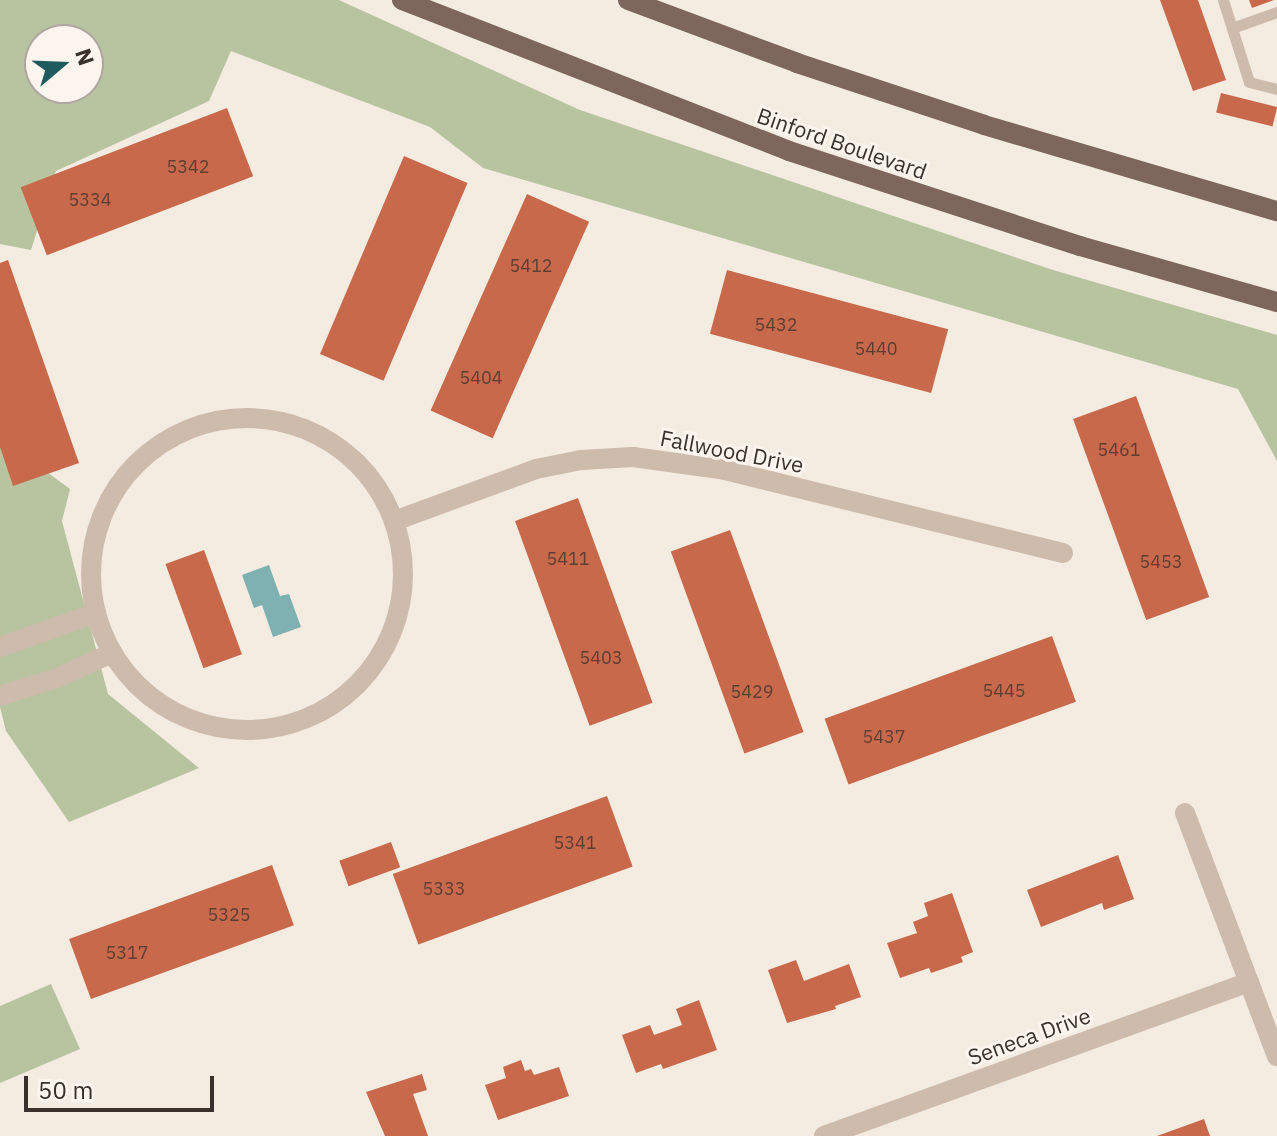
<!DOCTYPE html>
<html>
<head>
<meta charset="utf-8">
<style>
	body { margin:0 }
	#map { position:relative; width:1277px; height:1136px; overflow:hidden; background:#f4ebe1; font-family:"IBM Plex Sans",sans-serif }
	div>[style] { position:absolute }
	.green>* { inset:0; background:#b8c4a0 }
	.water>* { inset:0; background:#7fb0b2 }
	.building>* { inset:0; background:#c8694b; transform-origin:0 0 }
	.service>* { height:11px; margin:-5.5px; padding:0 5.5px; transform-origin:5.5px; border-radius:5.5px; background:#cdbbac }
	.minor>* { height:20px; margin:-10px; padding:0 10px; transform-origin:10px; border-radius:10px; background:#cdbbac }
	.minor>.ring { margin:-10px; padding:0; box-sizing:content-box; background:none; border:20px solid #cdbbac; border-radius:50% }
	.primary>* { height:20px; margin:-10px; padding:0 10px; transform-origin:10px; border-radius:10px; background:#7d675c }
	span { translate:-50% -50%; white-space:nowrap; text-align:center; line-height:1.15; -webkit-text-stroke:6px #fbf5ee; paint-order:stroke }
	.number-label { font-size:18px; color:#5e3e33 }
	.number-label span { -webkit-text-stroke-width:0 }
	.street-label { font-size:22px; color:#3b302b }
	.north { position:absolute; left:24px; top:24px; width:80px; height:80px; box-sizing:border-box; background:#fbf5ee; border:2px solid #aea6a0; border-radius:50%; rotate:71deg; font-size:22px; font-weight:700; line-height:32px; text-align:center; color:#3b302b }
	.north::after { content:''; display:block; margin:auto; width:28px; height:36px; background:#1f5a5e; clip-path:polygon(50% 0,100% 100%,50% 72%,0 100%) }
	.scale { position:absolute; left:24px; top:1076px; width:190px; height:36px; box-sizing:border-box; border:4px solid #3b302b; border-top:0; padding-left:10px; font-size:24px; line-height:28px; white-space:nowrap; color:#3b302b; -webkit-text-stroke:6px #fbf5ee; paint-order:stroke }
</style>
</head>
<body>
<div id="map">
	<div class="green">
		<div style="clip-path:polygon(evenodd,0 0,339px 0,580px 110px,1053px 270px,1277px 335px,1277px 461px,1238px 389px,483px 168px,430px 127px,231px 51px,209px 101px,56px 171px,31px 250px,0 244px,0 0,40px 40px,88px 40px,88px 88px,40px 88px,40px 40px)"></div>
		<div style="clip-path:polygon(0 347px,13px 447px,70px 489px,62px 521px,108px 694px,199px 768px,69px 822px,6px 731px,0 707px)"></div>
		<div style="clip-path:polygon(51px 984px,80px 1049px,0 1083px,0 1006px)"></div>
	</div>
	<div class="water">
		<div style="clip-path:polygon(269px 565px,280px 596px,289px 594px,301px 627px,273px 637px,262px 605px,254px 608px,242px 575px)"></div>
	</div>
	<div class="building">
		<div style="clip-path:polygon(1160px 0,1198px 0,1226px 80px,1193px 91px)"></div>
		<div style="clip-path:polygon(1249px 0,1274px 0,1252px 8px)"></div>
		<div style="left:1221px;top:93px;width:58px;height:20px;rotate:14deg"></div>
		<div style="left:227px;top:108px;width:73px;height:221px;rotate:69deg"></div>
		<div style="left:404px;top:156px;width:69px;height:215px;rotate:23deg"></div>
		<div style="left:527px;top:194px;width:68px;height:237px;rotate:24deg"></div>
		<div style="clip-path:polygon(8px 260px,79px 463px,13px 486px,0 447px,0 263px)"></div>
		<div style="left:727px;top:270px;width:229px;height:66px;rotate:15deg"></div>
		<div style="left:1136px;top:396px;width:214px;height:67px;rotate:70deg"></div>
		<div style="left:578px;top:498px;width:218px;height:67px;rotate:70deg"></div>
		<div style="left:730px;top:530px;width:215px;height:63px;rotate:70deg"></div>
		<div style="left:204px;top:550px;width:111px;height:41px;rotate:70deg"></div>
		<div style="left:1052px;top:636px;width:70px;height:242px;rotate:70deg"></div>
		<div style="left:607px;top:796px;width:75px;height:228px;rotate:70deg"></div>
		<div style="left:391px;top:842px;width:27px;height:55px;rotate:70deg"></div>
		<div style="clip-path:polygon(1118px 855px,1134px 899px,1104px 910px,1102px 903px,1041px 927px,1027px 890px)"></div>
		<div style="left:272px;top:865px;width:64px;height:216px;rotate:70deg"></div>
		<div style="clip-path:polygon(952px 893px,973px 952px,961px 957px,963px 962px,931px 973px,929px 968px,900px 978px,887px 943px,917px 933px,913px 922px,928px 916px,924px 903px)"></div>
		<div style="clip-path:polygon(796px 960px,804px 981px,849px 964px,861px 997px,835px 1006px,836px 1009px,787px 1023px,768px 970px)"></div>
		<div style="clip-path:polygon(699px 1000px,717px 1050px,663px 1069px,661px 1064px,636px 1073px,622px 1035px,650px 1025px,654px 1035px,682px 1025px,676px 1009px)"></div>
		<div style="clip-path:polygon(521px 1060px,525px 1071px,531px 1069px,534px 1075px,559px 1067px,569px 1096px,498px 1120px,485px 1085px,506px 1078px,503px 1067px)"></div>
		<div style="clip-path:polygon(422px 1074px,427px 1090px,413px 1094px,428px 1136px,385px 1136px,366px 1092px)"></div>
		<div style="clip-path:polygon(1204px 1119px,1210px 1136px,1157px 1136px)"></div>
	</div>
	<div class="service">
		<div style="left:1223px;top:0;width:86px;rotate:72.4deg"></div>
		<div style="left:1249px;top:82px;width:29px;rotate:14deg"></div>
		<div style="left:1232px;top:28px;width:48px;rotate:-19.6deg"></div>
	</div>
	<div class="minor">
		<div class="ring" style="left:91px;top:418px;width:292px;height:292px"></div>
		<div style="left:394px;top:521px;width:151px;rotate:-20.1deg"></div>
		<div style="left:536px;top:469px;width:46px;rotate:-11.3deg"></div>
		<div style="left:581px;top:460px;width:52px;rotate:-3.3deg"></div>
		<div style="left:633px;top:457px;width:93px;rotate:8deg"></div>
		<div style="left:725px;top:470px;width:348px;rotate:13.8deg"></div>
		<div style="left:0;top:647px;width:102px;rotate:-19.5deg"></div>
		<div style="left:0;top:696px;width:60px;rotate:-17.5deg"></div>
		<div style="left:57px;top:678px;width:60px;rotate:-24.4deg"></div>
		<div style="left:1185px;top:813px;width:260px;rotate:69.3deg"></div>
		<div style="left:824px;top:1136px;width:452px;rotate:-19.9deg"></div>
	</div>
	<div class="primary">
		<div style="left:402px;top:0;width:415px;rotate:21.3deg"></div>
		<div style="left:789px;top:151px;width:306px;rotate:18.1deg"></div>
		<div style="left:1080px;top:246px;width:205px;rotate:15.9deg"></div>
		<div style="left:628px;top:0;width:180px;rotate:20.4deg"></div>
		<div style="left:797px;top:63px;width:197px;rotate:18.3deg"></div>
		<div style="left:984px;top:125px;width:305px;rotate:16.4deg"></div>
	</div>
	<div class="number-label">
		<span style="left:188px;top:167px">5342</span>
		<span style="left:90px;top:200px">5334</span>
		<span style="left:531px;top:266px">5412</span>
		<span style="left:776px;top:325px">5432</span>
		<span style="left:876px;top:349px">5440</span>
		<span style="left:481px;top:378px">5404</span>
		<span style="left:1119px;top:450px">5461</span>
		<span style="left:568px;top:559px">5411</span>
		<span style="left:1161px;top:562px">5453</span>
		<span style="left:601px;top:658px">5403</span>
		<span style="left:1004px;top:691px">5445</span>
		<span style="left:752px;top:692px">5429</span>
		<span style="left:884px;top:737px">5437</span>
		<span style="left:575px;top:843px">5341</span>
		<span style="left:444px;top:889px">5333</span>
		<span style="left:229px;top:915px">5325</span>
		<span style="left:127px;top:953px">5317</span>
	</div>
	<div class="street-label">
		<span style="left:842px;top:143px;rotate:19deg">Binford Boulevard</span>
		<span style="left:732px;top:451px;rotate:11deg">Fallwood Drive</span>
		<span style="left:1029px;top:1036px;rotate:-20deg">Seneca Drive</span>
	</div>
	<div class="north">N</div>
	<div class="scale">50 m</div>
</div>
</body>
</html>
